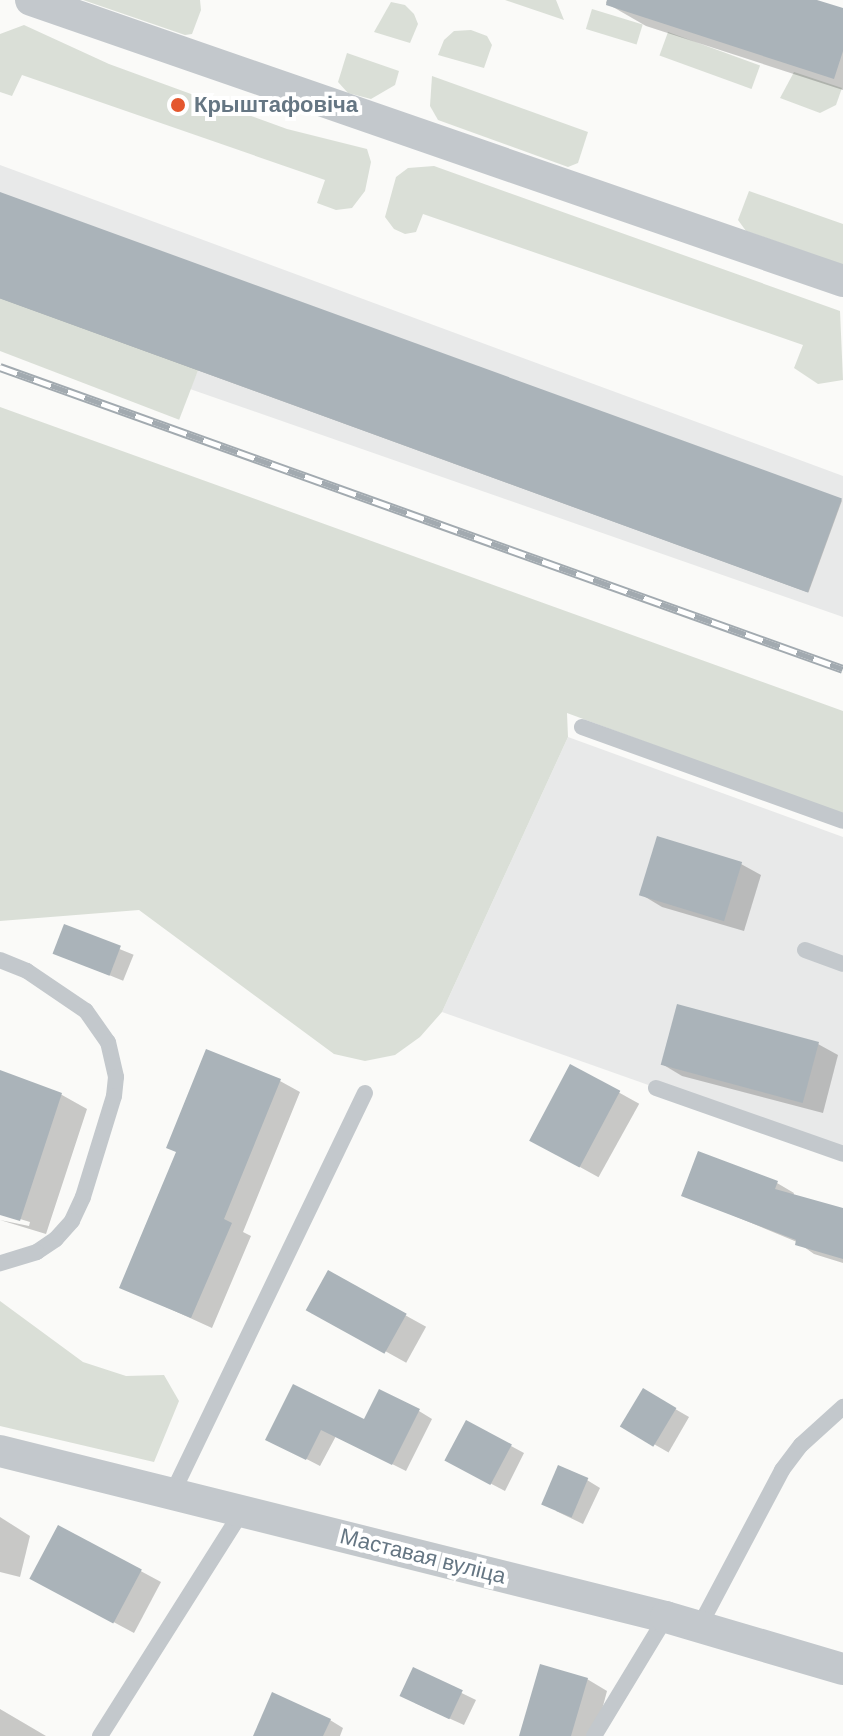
<!DOCTYPE html>
<html>
<head>
<meta charset="utf-8">
<style>
	body { margin:0 }
	#map { position:relative; width:843px; height:1736px; overflow:hidden; background:#fafaf8; font-family:Helvetica,sans-serif }
	div>[style] { position:absolute }
	.built>* { inset:0; background:#e8e9e9 }
	.green>* { inset:0; background:#dadfd7; transform-origin:0 0 }
	.shadow>* { inset:0; background:#0003; transform-origin:0 0 }
	.building>* { inset:0; background:#aab3b9; transform-origin:0 0 }
	.service>* { height:16px; margin:-8px; padding:0 8px; transform-origin:8px; border-radius:8px; background:#c3c8cc }
	.minor>* { height:32px; margin:-16px; padding:0 16px; transform-origin:16px; border-radius:16px; background:#c3c8cc }
	.rail>* { height:9px; margin-top:-4.5px; transform-origin:0; background:repeating-linear-gradient(90deg,#fff 0 18px,#a2aab0 0 36px); box-sizing:border-box; border-block:2px solid #a2aab0 }
	.dots>* { width:22px; height:22px; translate:-50% -50%; box-sizing:border-box; border:4px solid #fff; border-radius:50% }
	span { translate:-50% -50%; white-space:nowrap; text-align:center; line-height:1.15; -webkit-text-stroke:8px #fff; paint-order:stroke }
	.poi-label { font-size:22px; color:#657683; font-weight:700 }
	.left { translate:0 -50%; text-align:left }
	.street-label { font-size:22px; color:#657683 }
</style>
</head>
<body>
<div id="map">
	<div class="built">
		<div style="clip-path:polygon(0 165px,843px 476px,843px 617px,190px 389px,199px 368px,0 297px)"></div>
		<div style="clip-path:polygon(568px 737px,843px 837px,843px 1154px,442px 1012px)"></div>
	</div>
	<div class="green">
		<div style="clip-path:polygon(83px 0,200px 0,201px 10px,192px 34px,185px 35px)"></div>
		<div style="clip-path:polygon(505px 0,556px 0,564px 20px)"></div>
		<div style="clip-path:polygon(391px 2px,405px 5px,414px 14px,418px 24px,410px 43px,374px 32px)"></div>
		<div style="left:592px;top:9px;width:53px;height:21px;rotate:17deg"></div>
		<div style="clip-path:polygon(24px 25px,109px 64px,287px 129px,367px 149px,371px 162px,365px 191px,352px 208px,336px 210px,317px 203px,325px 180px,22px 75px,12px 96px,0 92px,0 34px)"></div>
		<div style="clip-path:polygon(471px 30px,487px 36px,492px 45px,484px 68px,438px 55px,444px 40px,454px 31px)"></div>
		<div style="left:668px;top:32px;width:98px;height:25px;rotate:20deg"></div>
		<div style="clip-path:polygon(347px 53px,399px 71px,395px 85px,371px 99px,348px 93px,338px 82px)"></div>
		<div style="clip-path:polygon(794px 72px,842px 88px,836px 105px,820px 113px,780px 98px)"></div>
		<div style="clip-path:polygon(432px 76px,588px 132px,578px 163px,568px 167px,438px 120px,430px 106px)"></div>
		<div style="clip-path:polygon(434px 166px,840px 311px,843px 380px,818px 384px,794px 368px,803px 345px,423px 214px,416px 232px,405px 234px,394px 229px,385px 217px,396px 177px,408px 168px)"></div>
		<div style="clip-path:polygon(749px 191px,843px 224px,843px 265px,746px 231px,738px 220px)"></div>
		<div style="left:0;top:292px;width:213px;height:55px;rotate:21deg"></div>
		<div style="clip-path:polygon(0 407px,843px 711px,843px 815px,567px 713px,568px 737px,442px 1012px,420px 1037px,395px 1055px,365px 1061px,334px 1054px,139px 910px,0 921px)"></div>
		<div style="clip-path:polygon(0 1301px,83px 1362px,126px 1376px,164px 1375px,179px 1401px,154px 1462px,0 1426px)"></div>
	</div>
	<div class="shadow">
		<div style="clip-path:polygon(607px 0,811px 0,843px 10px,843px 90px,646px 26px,606px 3px)"></div>
		<div style="left:0;top:194px;width:896px;height:98px;rotate:20deg"></div>
		<div style="clip-path:polygon(741px 864px,761px 875px,744px 931px,662px 907px,642px 895px)"></div>
		<div style="left:65px;top:927px;width:74px;height:28px;rotate:22deg"></div>
		<div style="clip-path:polygon(818px 1044px,838px 1055px,823px 1113px,682px 1076px,662px 1064px)"></div>
		<div style="left:571px;top:1066px;width:78px;height:84px;rotate:29deg"></div>
		<div style="clip-path:polygon(0 1072px,62px 1095px,87px 1109px,46px 1234px,0 1220px,29px 1226px,30px 1222px,0 1213px)"></div>
		<div style="clip-path:polygon(280px 1081px,300px 1092px,243px 1232px,251px 1236px,212px 1328px,122px 1287px,178px 1153px)"></div>
		<div style="clip-path:polygon(777px 1183px,794px 1193px,793px 1196px,843px 1211px,843px 1263px,814px 1254px,797px 1242px,684px 1195px)"></div>
		<div style="left:329px;top:1273px;width:111px;height:41px;rotate:29deg"></div>
		<div style="left:644px;top:1391px;width:52px;height:41px;rotate:30deg"></div>
		<div style="clip-path:polygon(419px 1411px,432px 1419px,406px 1471px,336px 1436px,320px 1466px,268px 1439px)"></div>
		<div style="clip-path:polygon(511px 1446px,524px 1453px,505px 1491px,461px 1468px)"></div>
		<div style="clip-path:polygon(587px 1480px,600px 1488px,583px 1524px,556px 1511px)"></div>
		<div style="clip-path:polygon(0 1517px,30px 1536px,20px 1577px,0 1572px)"></div>
		<div style="clip-path:polygon(59px 1527px,161px 1582px,134px 1633px,52px 1589px)"></div>
		<div style="clip-path:polygon(414px 1670px,476px 1700px,464px 1725px,415px 1703px)"></div>
		<div style="clip-path:polygon(587px 1679px,607px 1691px,595px 1736px,521px 1736px)"></div>
		<div style="clip-path:polygon(0 1709px,46px 1736px,0 1736px)"></div>
		<div style="clip-path:polygon(330px 1720px,343px 1728px,340px 1736px,259px 1736px)"></div>
	</div>
	<div class="building">
		<div style="clip-path:polygon(607px 0,817px 0,843px 8px,843px 51px,834px 79px,606px 5px)"></div>
		<div style="left:0;top:192px;width:896px;height:100px;rotate:20deg"></div>
		<div style="left:657px;top:836px;width:89px;height:62px;rotate:17deg"></div>
		<div style="left:64px;top:924px;width:61px;height:32px;rotate:21deg"></div>
		<div style="left:677px;top:1004px;width:147px;height:63px;rotate:15deg"></div>
		<div style="clip-path:polygon(206px 1049px,281px 1079px,224px 1219px,232px 1223px,191px 1318px,119px 1288px,176px 1152px,166px 1148px)"></div>
		<div style="left:570px;top:1064px;width:57px;height:87px;rotate:28deg"></div>
		<div style="clip-path:polygon(0 1070px,62px 1093px,20px 1221px,0 1215px)"></div>
		<div style="clip-path:polygon(698px 1151px,778px 1181px,775px 1189px,843px 1208px,843px 1259px,795px 1245px,796px 1240px,681px 1196px)"></div>
		<div style="left:328px;top:1270px;width:90px;height:46px;rotate:29deg"></div>
		<div style="clip-path:polygon(293px 1384px,364px 1419px,379px 1389px,420px 1409px,392px 1465px,321px 1430px,306px 1460px,265px 1440px)"></div>
		<div style="left:643px;top:1388px;width:39px;height:45px;rotate:31deg"></div>
		<div style="left:466px;top:1420px;width:52px;height:46px;rotate:28deg"></div>
		<div style="left:558px;top:1465px;width:33px;height:43px;rotate:23deg"></div>
		<div style="left:58px;top:1525px;width:95px;height:61px;rotate:28deg"></div>
		<div style="clip-path:polygon(540px 1664px,588px 1678px,571px 1736px,519px 1736px)"></div>
		<div style="left:413px;top:1667px;width:55px;height:32px;rotate:25deg"></div>
		<div style="clip-path:polygon(272px 1692px,331px 1719px,323px 1736px,253px 1736px)"></div>
	</div>
	<div class="service">
		<div style="left:582px;top:727px;width:277px;rotate:19.8deg"></div>
		<div style="left:805px;top:950px;width:40px;rotate:20.2deg"></div>
		<div style="left:0;top:960px;width:29px;rotate:22deg"></div>
		<div style="left:27px;top:971px;width:71px;rotate:34.1deg"></div>
		<div style="left:86px;top:1011px;width:38px;rotate:55deg"></div>
		<div style="left:108px;top:1042px;width:36px;rotate:77deg"></div>
		<div style="left:116px;top:1077px;width:19px;rotate:96deg"></div>
		<div style="left:114px;top:1096px;width:106px;rotate:107.1deg"></div>
		<div style="left:83px;top:1197px;width:26px;rotate:115deg"></div>
		<div style="left:72px;top:1221px;width:24px;rotate:132deg"></div>
		<div style="left:56px;top:1239px;width:23px;rotate:146deg"></div>
		<div style="left:37px;top:1252px;width:39px;rotate:163deg"></div>
		<div style="left:656px;top:1088px;width:198px;rotate:19.4deg"></div>
		<div style="left:172px;top:1494px;width:445px;rotate:-64.3deg"></div>
		<div style="left:699px;top:1627px;width:178px;rotate:-62.1deg"></div>
		<div style="left:782px;top:1470px;width:31px;rotate:-53deg"></div>
		<div style="left:801px;top:1445px;width:57px;rotate:-42.1deg"></div>
		<div style="left:100px;top:1736px;width:266px;rotate:-57.7deg"></div>
		<div style="left:594px;top:1736px;width:139px;rotate:-58.8deg"></div>
	</div>
	<div class="minor">
		<div style="left:31px;top:0;width:859px;rotate:19.09deg"></div>
		<div style="left:0;top:1451px;width:686px;rotate:14deg"></div>
		<div style="left:666px;top:1617px;width:184px;rotate:16.4deg"></div>
	</div>
	<div class="rail">
		<div style="left:0;top:367px;width:895px;rotate:19.71deg"></div>
	</div>
	<div class="dots">
		<div style="left:178px;top:105px;background:#e4572e"></div>
	</div>
	<div class="poi-label">
		<span class="left" style="left:194px;top:105px">Крыштафовіча</span>
	</div>
	<div class="street-label">
		<span style="left:423px;top:1556px;rotate:14deg">Маставая вуліца</span>
	</div>
</div>
</body>
</html>
